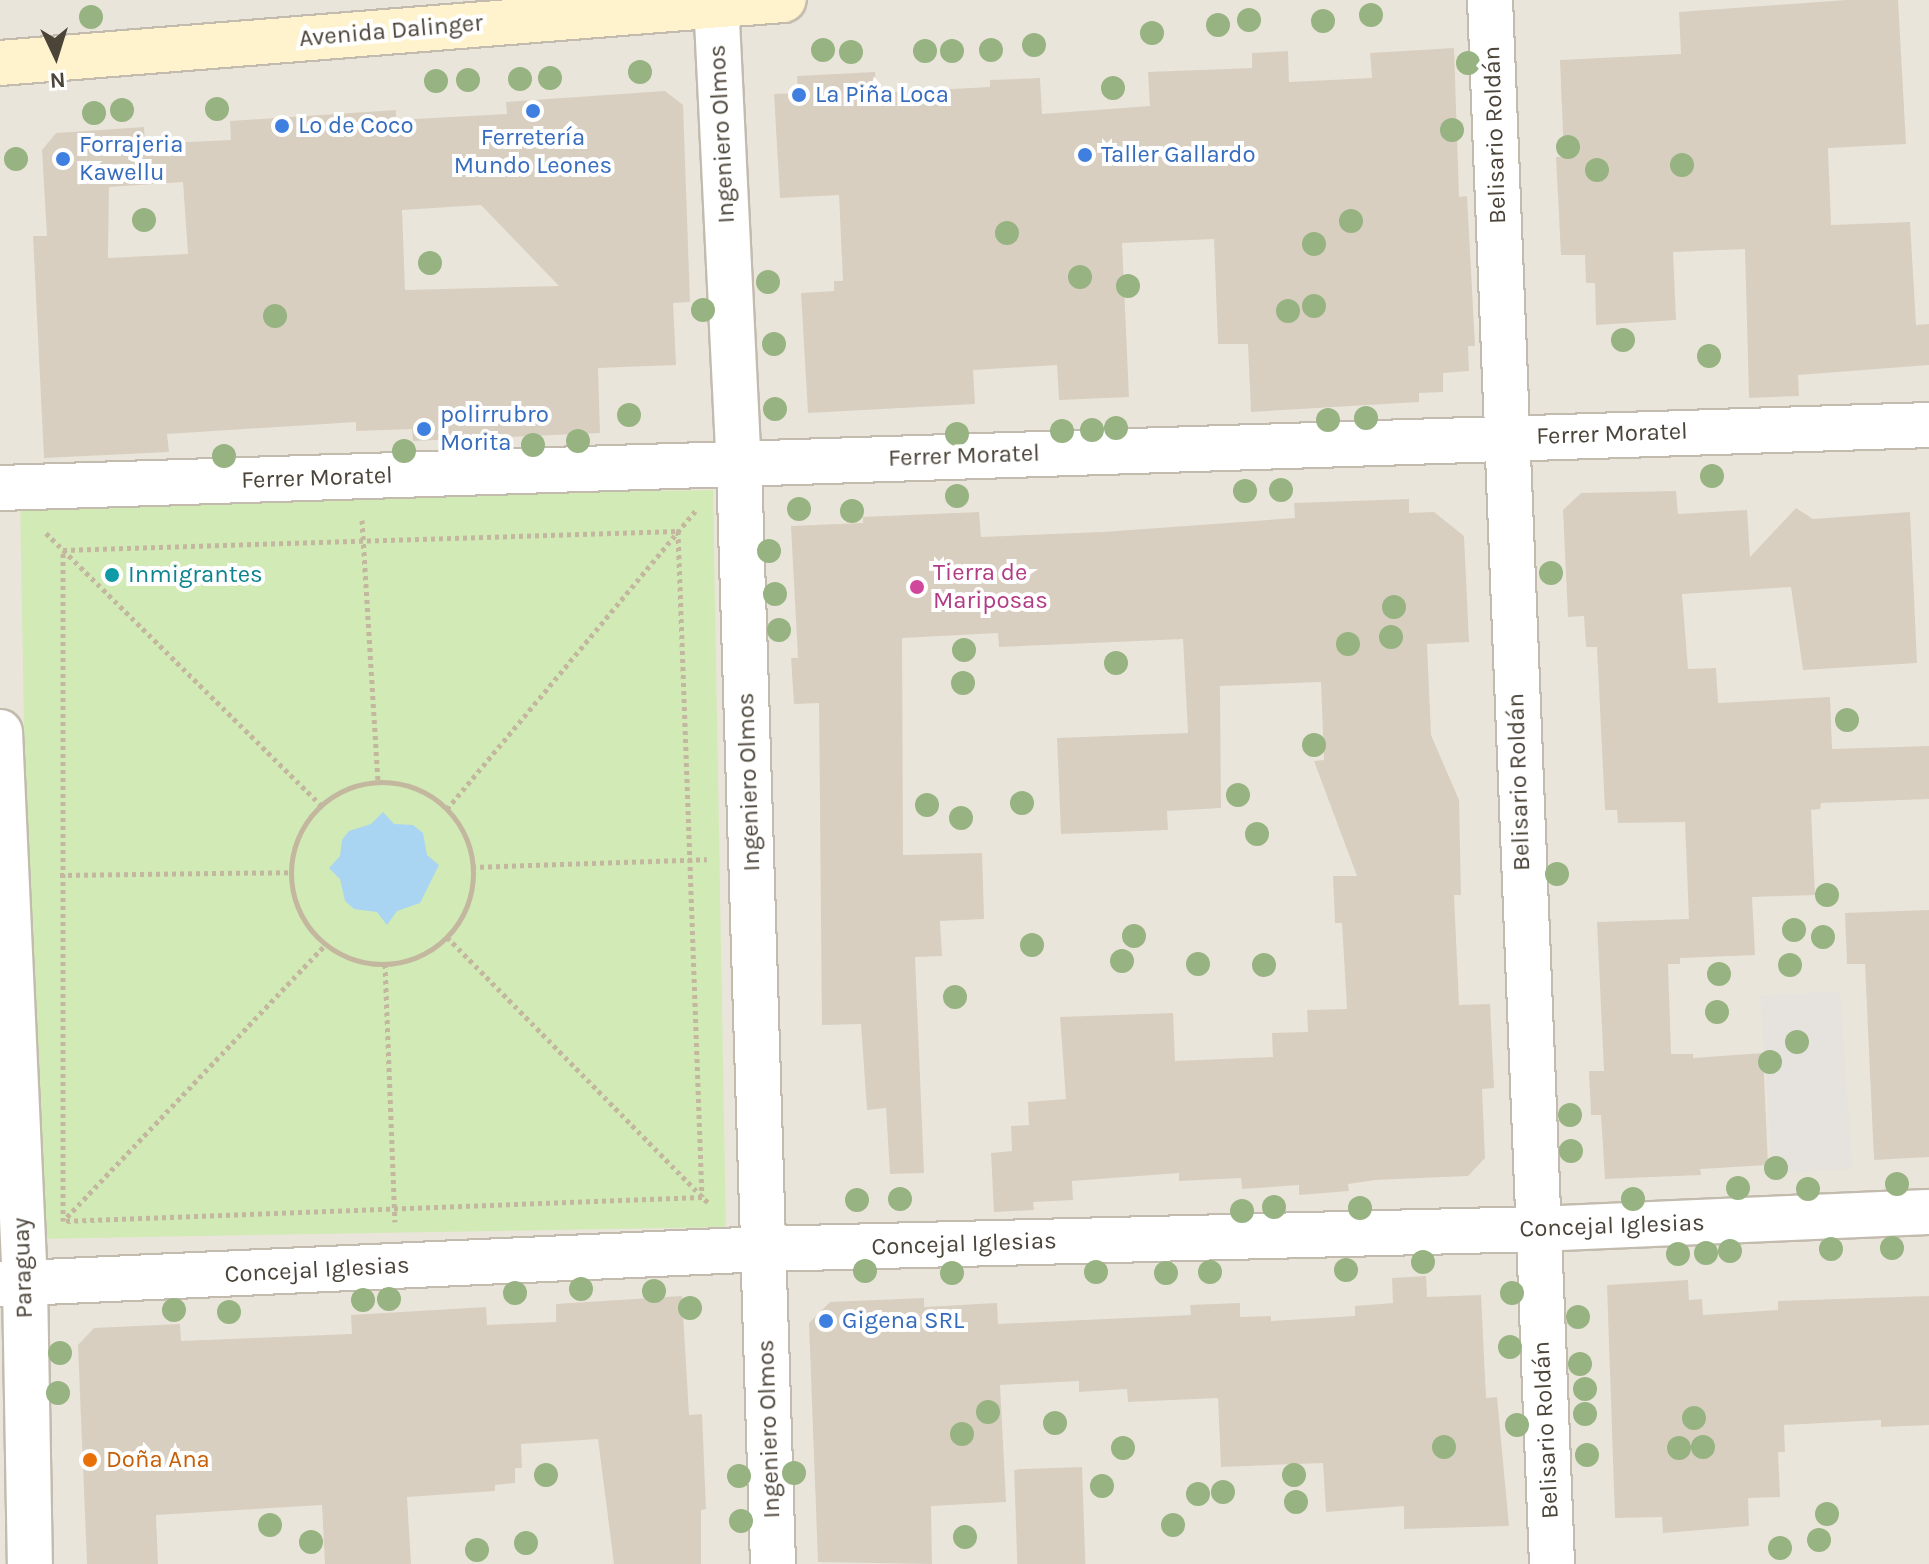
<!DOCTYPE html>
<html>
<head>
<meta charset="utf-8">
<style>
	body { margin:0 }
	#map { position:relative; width:1929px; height:1564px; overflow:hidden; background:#f6f3ec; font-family:Karla,sans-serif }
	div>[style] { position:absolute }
	.residential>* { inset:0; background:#eae5da; transform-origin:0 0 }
	.industrial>* { inset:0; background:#e6e2dd; transform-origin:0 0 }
	.green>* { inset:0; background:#d2eab5; transform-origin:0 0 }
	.water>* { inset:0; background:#a9d4f2 }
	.building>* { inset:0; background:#d8cfc1; transform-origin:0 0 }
	.path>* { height:5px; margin-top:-2.5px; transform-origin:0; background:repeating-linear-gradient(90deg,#c4b79f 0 4px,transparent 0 8px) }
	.path>.ring { margin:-2.5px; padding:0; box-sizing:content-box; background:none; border:5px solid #c4b79f; border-radius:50% }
	.roads { filter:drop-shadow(2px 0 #c2bbae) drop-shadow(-2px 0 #c2bbae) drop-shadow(0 2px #c2bbae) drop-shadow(0 -2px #c2bbae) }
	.street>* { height:44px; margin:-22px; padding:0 22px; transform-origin:22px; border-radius:22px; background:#fff }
	.secondary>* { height:44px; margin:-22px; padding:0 22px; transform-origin:22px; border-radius:22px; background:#fff3cd }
	.trees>* { width:24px; height:24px; margin:-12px; border-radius:50%; background:#97b381 }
	.dots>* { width:22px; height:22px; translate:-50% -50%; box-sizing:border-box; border:4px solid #fff; border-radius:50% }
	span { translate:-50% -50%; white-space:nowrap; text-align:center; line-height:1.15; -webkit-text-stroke:8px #fff; paint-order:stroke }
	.street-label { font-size:24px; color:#4b4439 }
	.shop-label { font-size:24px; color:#366cbe }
	.left { translate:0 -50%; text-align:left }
	.hotel-label { font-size:24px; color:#b23c85 }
	.culture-label { font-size:24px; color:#0d838f }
	.food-label { font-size:24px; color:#c56008 }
	.north { position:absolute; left:16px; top:16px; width:80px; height:80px; -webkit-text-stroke:6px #fff; paint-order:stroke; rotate:176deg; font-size:22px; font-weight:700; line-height:32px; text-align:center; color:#4b4439 }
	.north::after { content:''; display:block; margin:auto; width:28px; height:36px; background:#4b4439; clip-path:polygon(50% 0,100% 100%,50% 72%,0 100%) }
</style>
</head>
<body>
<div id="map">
	<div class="residential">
		<div style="left:0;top:0;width:1929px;height:1564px"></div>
	</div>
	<div class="industrial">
		<div style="left:1840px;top:991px;width:178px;height:80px;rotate:86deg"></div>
	</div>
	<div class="green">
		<div style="left:713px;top:490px;width:737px;height:693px;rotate:89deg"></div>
	</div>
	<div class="water">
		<div style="clip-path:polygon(383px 812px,394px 824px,413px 825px,423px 833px,427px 855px,439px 865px,420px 903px,397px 911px,387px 925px,377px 912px,354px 909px,345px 901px,340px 879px,329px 868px,340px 856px,342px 840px,349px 831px,371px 824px)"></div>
	</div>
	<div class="building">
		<div style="clip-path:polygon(1846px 0,1898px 0,1906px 144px,1828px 148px,1831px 225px,1910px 222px,1916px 325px,1929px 324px,1929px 365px,1798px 375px,1799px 396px,1749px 398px,1745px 249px,1673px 252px,1676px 320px,1596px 325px,1595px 283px,1586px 283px,1585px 255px,1561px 255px,1556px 157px,1564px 157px,1560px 60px,1681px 54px,1679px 12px)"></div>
		<div style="clip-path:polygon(1454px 48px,1459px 197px,1467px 196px,1475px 346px,1468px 346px,1469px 371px,1443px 373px,1443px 392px,1419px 393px,1419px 402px,1251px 412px,1248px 344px,1218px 344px,1214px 239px,1122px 243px,1129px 397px,1059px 400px,1057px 365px,973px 370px,975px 404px,808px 413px,801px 293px,834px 291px,834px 281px,843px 281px,839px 195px,780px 198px,774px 94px,798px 93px,797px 76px,875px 72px,876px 93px,990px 87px,990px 80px,1040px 78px,1042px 114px,1150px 106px,1148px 72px,1252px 68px,1252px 53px,1288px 51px,1289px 82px,1372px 78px,1370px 53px)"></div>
		<div style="clip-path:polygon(evenodd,665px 91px,683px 105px,690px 302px,673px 303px,676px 365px,598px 368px,600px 433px,413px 441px,412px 429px,356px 431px,356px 422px,167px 434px,169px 452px,44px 458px,33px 236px,47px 236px,42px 150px,56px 133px,144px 127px,145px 144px,231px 140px,230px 121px,396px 110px,396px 120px,507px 114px,506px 102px,665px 91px,183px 182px,188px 254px,108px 258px,109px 187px,183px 182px,665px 91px,481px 205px,559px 286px,405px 290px,402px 210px,481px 205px)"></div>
		<div style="clip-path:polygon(1676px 491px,1678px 514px,1747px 510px,1750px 557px,1796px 508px,1813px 519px,1910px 512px,1917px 663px,1803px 670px,1791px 587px,1682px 594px,1688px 669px,1716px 668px,1718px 703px,1830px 697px,1832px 749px,1929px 746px,1929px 799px,1821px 803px,1820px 809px,1811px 810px,1815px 895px,1752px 897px,1755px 955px,1680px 958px,1680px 964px,1668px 964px,1671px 1054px,1693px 1054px,1693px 1058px,1763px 1053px,1768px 1165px,1700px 1169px,1701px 1175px,1605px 1179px,1601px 1115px,1591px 1115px,1589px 1071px,1604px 1071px,1597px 922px,1689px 919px,1685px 822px,1618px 823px,1617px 810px,1605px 810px,1597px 647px,1586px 647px,1584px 616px,1568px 617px,1563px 510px,1581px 493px)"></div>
		<div style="clip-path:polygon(1409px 499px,1409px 513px,1434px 512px,1464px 536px,1469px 642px,1427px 644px,1431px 735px,1459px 800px,1461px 895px,1454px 895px,1459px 1005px,1490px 1004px,1494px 1088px,1482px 1089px,1485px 1158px,1468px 1176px,1375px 1180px,1348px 1184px,1349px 1191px,1299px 1195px,1299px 1185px,1242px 1189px,1241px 1178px,1179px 1181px,1179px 1173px,1072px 1181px,1073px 1200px,1033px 1202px,1034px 1210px,994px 1212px,991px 1153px,1012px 1151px,1011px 1126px,1029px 1125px,1028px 1102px,1066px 1099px,1060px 1017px,1173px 1013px,1175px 1061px,1273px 1057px,1272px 1033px,1308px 1032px,1307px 1010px,1347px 1009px,1342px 923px,1335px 923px,1333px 876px,1357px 876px,1314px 761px,1324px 760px,1321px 682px,1220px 686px,1221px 808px,1167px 811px,1168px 830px,1061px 834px,1057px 738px,1188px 733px,1183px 639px,999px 647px,998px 633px,902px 638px,903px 855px,982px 853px,984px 919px,940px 921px,942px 956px,915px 957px,924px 1173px,890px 1174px,886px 1108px,867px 1110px,861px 1024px,822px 1025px,819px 703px,794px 704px,791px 658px,798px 658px,791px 526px,863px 523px,863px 517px,979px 512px,981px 537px,1103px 532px,1295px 518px,1294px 503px)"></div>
		<div style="clip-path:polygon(1929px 910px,1929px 1157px,1874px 1160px,1865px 964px,1847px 964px,1845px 913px)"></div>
		<div style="clip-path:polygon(1426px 1276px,1427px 1297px,1481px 1295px,1486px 1398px,1497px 1397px,1509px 1526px,1404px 1529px,1404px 1506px,1326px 1512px,1323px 1463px,1221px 1467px,1218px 1398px,1128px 1402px,1127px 1389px,1079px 1392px,1079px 1381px,1000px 1385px,1006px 1502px,931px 1506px,932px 1564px,818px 1562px,809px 1323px,830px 1302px,924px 1298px,924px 1307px,997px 1303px,998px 1324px,1191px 1315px,1190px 1305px,1240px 1303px,1240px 1317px,1271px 1316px,1271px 1321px,1355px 1316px,1355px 1306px,1393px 1303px,1392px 1278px)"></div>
		<div style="clip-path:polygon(1688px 1280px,1689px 1300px,1702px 1299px,1703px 1315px,1778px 1310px,1778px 1301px,1929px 1296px,1929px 1425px,1881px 1427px,1881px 1420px,1784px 1425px,1785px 1452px,1778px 1452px,1780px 1497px,1748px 1498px,1749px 1526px,1663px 1533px,1662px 1517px,1615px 1518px,1607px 1285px)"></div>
		<div style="clip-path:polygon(682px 1296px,689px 1415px,702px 1414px,706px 1509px,701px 1510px,701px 1564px,614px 1564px,598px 1439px,521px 1444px,522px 1468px,515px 1468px,515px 1483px,495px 1485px,495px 1491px,407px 1497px,411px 1564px,325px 1564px,322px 1505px,156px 1515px,158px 1564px,87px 1564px,78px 1345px,94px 1328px,180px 1324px,181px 1341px,352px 1334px,351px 1315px,486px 1307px,487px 1325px,556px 1322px,556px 1304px)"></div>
		<div style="left:1082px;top:1467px;width:97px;height:68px;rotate:88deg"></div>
	</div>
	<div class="path">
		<div style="left:362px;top:520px;width:263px;rotate:86.5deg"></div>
		<div style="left:678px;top:531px;width:666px;rotate:87.94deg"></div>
		<div style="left:702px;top:1197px;width:639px;rotate:177.85deg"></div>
		<div style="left:63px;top:1221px;width:671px;rotate:-90deg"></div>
		<div style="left:63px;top:550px;width:615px;rotate:-1.77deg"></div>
		<div style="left:46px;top:533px;width:387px;rotate:44.7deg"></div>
		<div class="ring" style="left:291px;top:782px;width:177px;height:177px"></div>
		<div style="left:447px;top:809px;width:388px;rotate:-50.2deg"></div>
		<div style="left:472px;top:867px;width:235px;rotate:-1.9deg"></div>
		<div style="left:60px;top:875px;width:231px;rotate:-0.7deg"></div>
		<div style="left:447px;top:937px;width:375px;rotate:45.5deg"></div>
		<div style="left:385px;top:964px;width:258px;rotate:87.8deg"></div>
		<div style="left:67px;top:1217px;width:375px;rotate:-46.5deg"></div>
	</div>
	<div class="roads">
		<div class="street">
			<div style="left:716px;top:0;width:465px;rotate:87.2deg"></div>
			<div style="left:739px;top:464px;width:1101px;rotate:88.23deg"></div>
			<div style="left:1490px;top:0;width:1565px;rotate:87.73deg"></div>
			<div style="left:0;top:488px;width:1930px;rotate:-1.87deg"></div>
			<div style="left:0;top:732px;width:553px;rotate:87.41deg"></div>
			<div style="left:25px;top:1284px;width:280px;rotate:89deg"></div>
			<div style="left:0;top:1284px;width:765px;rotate:-2.62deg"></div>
			<div style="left:764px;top:1249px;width:773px;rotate:-1.48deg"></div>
			<div style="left:1537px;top:1229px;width:392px;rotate:-2.5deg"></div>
		</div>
		<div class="secondary">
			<div style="left:0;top:63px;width:786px;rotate:-4.6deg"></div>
		</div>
	</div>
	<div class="trees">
		<div style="left:1371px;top:15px"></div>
		<div style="left:91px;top:17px"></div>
		<div style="left:1249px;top:20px"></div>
		<div style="left:1323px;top:21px"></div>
		<div style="left:1218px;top:25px"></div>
		<div style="left:1152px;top:33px"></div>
		<div style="left:1034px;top:45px"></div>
		<div style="left:823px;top:50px"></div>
		<div style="left:991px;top:50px"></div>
		<div style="left:925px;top:51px"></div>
		<div style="left:952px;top:51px"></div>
		<div style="left:851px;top:52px"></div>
		<div style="left:1468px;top:63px"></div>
		<div style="left:640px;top:72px"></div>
		<div style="left:550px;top:78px"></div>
		<div style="left:520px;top:79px"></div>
		<div style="left:468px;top:80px"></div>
		<div style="left:436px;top:81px"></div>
		<div style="left:1113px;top:88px"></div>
		<div style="left:217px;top:109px"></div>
		<div style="left:122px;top:110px"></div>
		<div style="left:94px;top:113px"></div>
		<div style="left:1452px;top:130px"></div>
		<div style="left:1568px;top:147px"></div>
		<div style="left:16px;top:159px"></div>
		<div style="left:1682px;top:165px"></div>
		<div style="left:1597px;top:170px"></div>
		<div style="left:144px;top:220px"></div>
		<div style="left:1351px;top:221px"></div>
		<div style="left:1007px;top:233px"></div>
		<div style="left:1314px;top:244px"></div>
		<div style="left:430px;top:263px"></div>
		<div style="left:1080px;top:277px"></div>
		<div style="left:768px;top:282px"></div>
		<div style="left:1128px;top:286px"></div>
		<div style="left:1314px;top:306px"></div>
		<div style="left:703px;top:310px"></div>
		<div style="left:1288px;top:311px"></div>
		<div style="left:275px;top:316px"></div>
		<div style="left:1623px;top:340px"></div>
		<div style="left:774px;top:344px"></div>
		<div style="left:1709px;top:356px"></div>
		<div style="left:775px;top:409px"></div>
		<div style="left:629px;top:415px"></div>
		<div style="left:1366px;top:418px"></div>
		<div style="left:1328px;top:420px"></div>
		<div style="left:1116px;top:428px"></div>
		<div style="left:1092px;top:430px"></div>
		<div style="left:1062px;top:431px"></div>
		<div style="left:957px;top:434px"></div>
		<div style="left:578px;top:441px"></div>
		<div style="left:533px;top:445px"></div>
		<div style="left:404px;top:451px"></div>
		<div style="left:224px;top:456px"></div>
		<div style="left:1712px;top:476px"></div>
		<div style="left:1281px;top:490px"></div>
		<div style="left:1245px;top:491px"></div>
		<div style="left:957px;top:496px"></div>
		<div style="left:799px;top:509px"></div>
		<div style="left:852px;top:511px"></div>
		<div style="left:769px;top:551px"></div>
		<div style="left:1551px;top:573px"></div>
		<div style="left:775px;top:594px"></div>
		<div style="left:1394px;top:607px"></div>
		<div style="left:779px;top:630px"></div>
		<div style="left:1391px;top:637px"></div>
		<div style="left:1348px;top:644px"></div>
		<div style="left:964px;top:650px"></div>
		<div style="left:1116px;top:663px"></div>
		<div style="left:963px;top:683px"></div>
		<div style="left:1847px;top:720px"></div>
		<div style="left:1314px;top:745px"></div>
		<div style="left:1238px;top:795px"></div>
		<div style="left:1022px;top:803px"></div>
		<div style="left:927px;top:805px"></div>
		<div style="left:961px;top:818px"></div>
		<div style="left:1257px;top:834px"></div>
		<div style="left:1557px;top:874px"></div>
		<div style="left:1827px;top:895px"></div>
		<div style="left:1794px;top:930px"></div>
		<div style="left:1134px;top:936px"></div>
		<div style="left:1823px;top:937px"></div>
		<div style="left:1032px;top:945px"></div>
		<div style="left:1122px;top:961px"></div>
		<div style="left:1198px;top:964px"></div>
		<div style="left:1264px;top:965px"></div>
		<div style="left:1790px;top:965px"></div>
		<div style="left:1719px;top:974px"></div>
		<div style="left:955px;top:997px"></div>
		<div style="left:1717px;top:1012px"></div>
		<div style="left:1797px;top:1042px"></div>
		<div style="left:1770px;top:1062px"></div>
		<div style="left:1570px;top:1115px"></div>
		<div style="left:1571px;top:1151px"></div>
		<div style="left:1776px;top:1168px"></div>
		<div style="left:1897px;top:1184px"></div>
		<div style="left:1738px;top:1188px"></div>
		<div style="left:1808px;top:1189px"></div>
		<div style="left:900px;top:1199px"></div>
		<div style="left:1633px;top:1199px"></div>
		<div style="left:857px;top:1200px"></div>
		<div style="left:1274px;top:1207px"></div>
		<div style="left:1360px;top:1208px"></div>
		<div style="left:1242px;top:1211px"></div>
		<div style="left:1892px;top:1248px"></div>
		<div style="left:1831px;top:1249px"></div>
		<div style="left:1730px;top:1251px"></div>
		<div style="left:1706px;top:1253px"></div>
		<div style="left:1678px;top:1254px"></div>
		<div style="left:1423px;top:1262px"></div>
		<div style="left:1346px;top:1270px"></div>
		<div style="left:865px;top:1271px"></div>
		<div style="left:1096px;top:1272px"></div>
		<div style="left:1210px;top:1272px"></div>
		<div style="left:952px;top:1273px"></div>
		<div style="left:1166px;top:1273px"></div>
		<div style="left:581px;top:1289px"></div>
		<div style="left:654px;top:1291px"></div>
		<div style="left:515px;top:1293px"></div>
		<div style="left:1512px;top:1293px"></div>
		<div style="left:389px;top:1299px"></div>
		<div style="left:363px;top:1300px"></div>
		<div style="left:690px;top:1308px"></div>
		<div style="left:174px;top:1310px"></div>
		<div style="left:229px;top:1312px"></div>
		<div style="left:1578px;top:1317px"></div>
		<div style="left:1510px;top:1347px"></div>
		<div style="left:60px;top:1353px"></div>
		<div style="left:1580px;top:1364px"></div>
		<div style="left:1585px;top:1389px"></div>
		<div style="left:58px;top:1393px"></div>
		<div style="left:988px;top:1412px"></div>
		<div style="left:1585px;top:1414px"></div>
		<div style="left:1694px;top:1418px"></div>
		<div style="left:1055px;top:1423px"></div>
		<div style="left:1517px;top:1425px"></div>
		<div style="left:962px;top:1434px"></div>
		<div style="left:1444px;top:1447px"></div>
		<div style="left:1703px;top:1447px"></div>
		<div style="left:1123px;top:1448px"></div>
		<div style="left:1679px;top:1448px"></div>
		<div style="left:1587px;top:1455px"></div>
		<div style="left:794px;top:1473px"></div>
		<div style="left:546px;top:1475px"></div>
		<div style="left:1294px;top:1475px"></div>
		<div style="left:739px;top:1476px"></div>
		<div style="left:1102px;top:1486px"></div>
		<div style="left:1223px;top:1492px"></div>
		<div style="left:1198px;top:1494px"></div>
		<div style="left:1296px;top:1502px"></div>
		<div style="left:1827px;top:1514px"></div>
		<div style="left:741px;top:1521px"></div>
		<div style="left:270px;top:1525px"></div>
		<div style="left:1173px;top:1525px"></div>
		<div style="left:965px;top:1537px"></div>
		<div style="left:1819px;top:1540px"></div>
		<div style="left:311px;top:1542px"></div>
		<div style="left:526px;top:1543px"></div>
		<div style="left:1780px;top:1548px"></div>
		<div style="left:477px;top:1550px"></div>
	</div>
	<div class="dots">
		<div style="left:799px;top:95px;background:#3f7fe0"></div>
		<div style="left:533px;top:111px;background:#3f7fe0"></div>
		<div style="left:282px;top:126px;background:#3f7fe0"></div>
		<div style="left:1085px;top:155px;background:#3f7fe0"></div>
		<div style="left:63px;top:159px;background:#3f7fe0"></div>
		<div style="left:424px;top:429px;background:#3f7fe0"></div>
		<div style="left:112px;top:575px;background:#0f9aa8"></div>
		<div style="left:917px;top:587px;background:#d1479c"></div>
		<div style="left:826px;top:1321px;background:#3f7fe0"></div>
		<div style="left:90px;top:1460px;background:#e8710a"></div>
	</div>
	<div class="street-label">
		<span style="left:391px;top:31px;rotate:-5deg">Avenida Dalinger</span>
		<span style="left:722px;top:134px;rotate:-93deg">Ingeniero Olmos</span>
		<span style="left:1495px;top:135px;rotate:-92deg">Belisario Roldán</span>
		<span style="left:1612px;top:434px;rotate:-2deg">Ferrer Moratel</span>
		<span style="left:964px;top:456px;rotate:-2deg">Ferrer Moratel</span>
		<span style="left:317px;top:478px;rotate:-2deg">Ferrer Moratel</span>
		<span style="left:749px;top:782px;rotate:-92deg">Ingeniero Olmos</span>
		<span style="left:1519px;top:782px;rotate:-92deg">Belisario Roldán</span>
		<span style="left:1612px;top:1226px;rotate:-2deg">Concejal Iglesias</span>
		<span style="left:964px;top:1244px;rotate:-2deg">Concejal Iglesias</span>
		<span style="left:23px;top:1268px;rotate:-92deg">Paraguay</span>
		<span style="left:317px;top:1270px;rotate:-3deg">Concejal Iglesias</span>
		<span style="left:769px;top:1429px;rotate:-92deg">Ingeniero Olmos</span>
		<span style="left:1546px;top:1430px;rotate:-93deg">Belisario Roldán</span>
	</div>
	<div class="shop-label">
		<span class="left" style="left:815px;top:95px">La Piña Loca</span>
		<span class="left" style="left:298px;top:126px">Lo de Coco</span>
		<span style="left:533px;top:152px">Ferretería<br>Mundo Leones</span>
		<span class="left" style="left:79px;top:159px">Forrajeria<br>Kawellu</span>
		<span class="left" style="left:1101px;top:155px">Taller Gallardo</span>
		<span class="left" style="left:440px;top:429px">polirrubro<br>Morita</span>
		<span class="left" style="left:842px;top:1321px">Gigena SRL</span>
	</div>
	<div class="hotel-label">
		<span class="left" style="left:933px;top:587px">Tierra de<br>Mariposas</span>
	</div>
	<div class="culture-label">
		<span class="left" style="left:128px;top:575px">Inmigrantes</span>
	</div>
	<div class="food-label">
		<span class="left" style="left:106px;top:1460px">Doña Ana</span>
	</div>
	<div class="north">N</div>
</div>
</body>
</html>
